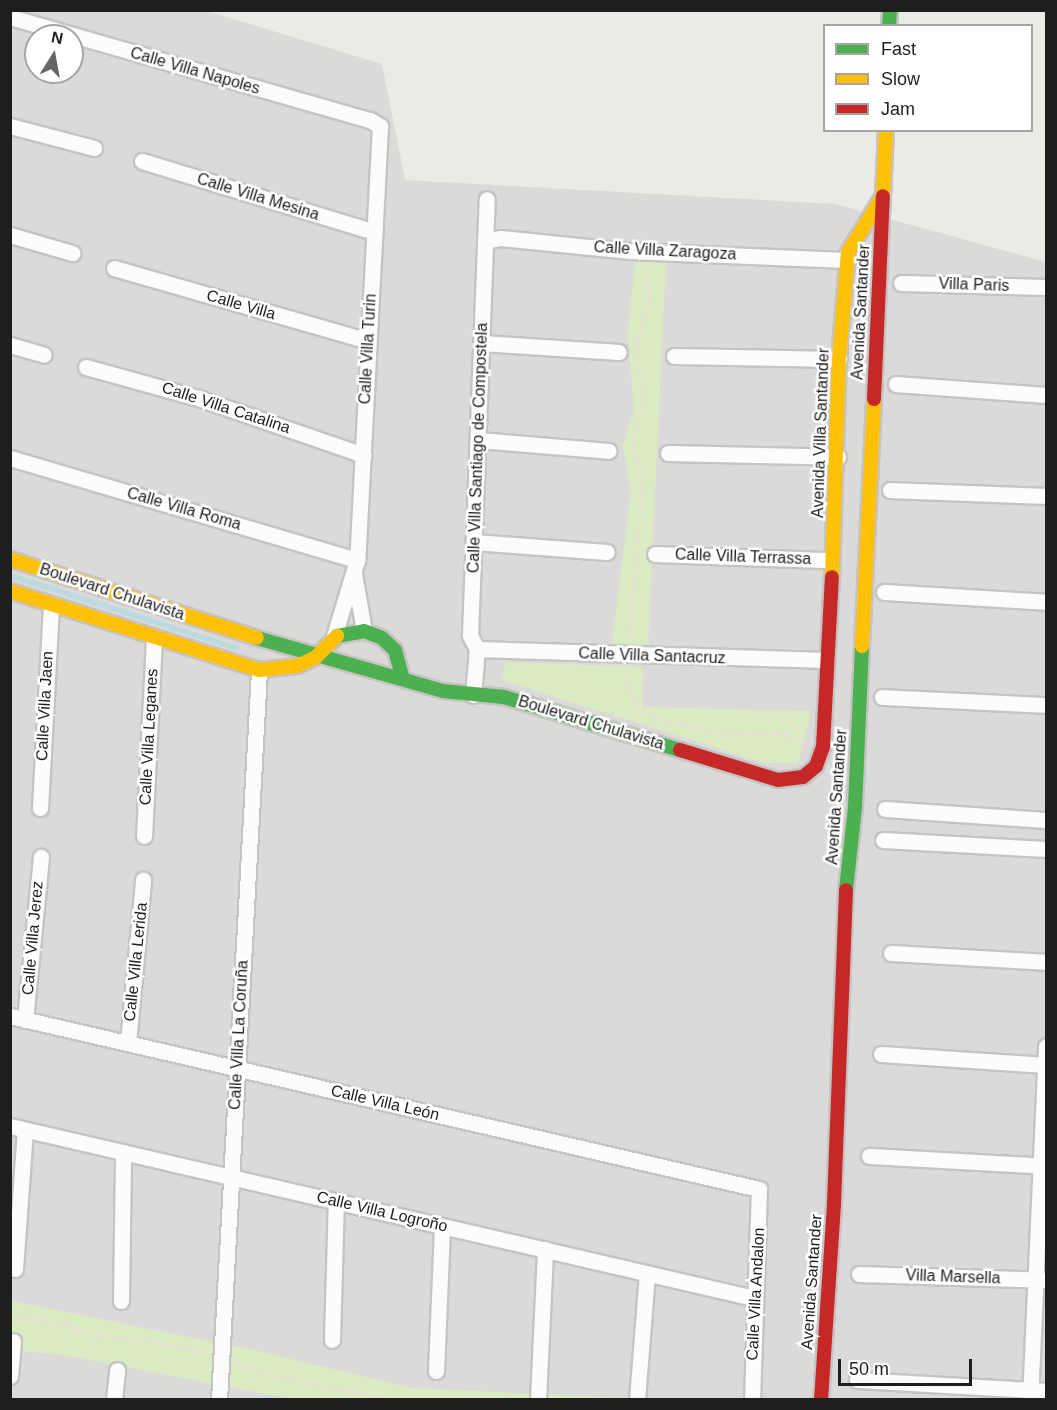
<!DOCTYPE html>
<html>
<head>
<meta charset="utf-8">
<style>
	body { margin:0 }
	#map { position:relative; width:1057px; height:1410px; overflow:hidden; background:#eceae7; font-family:Helvetica,sans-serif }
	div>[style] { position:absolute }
	.residential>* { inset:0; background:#dbdad8 }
	.grass>* { inset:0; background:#daebc4 }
	.stream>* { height:5px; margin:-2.5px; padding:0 2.5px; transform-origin:2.5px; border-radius:2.5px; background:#b9dae1 }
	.path>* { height:3px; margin-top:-1.5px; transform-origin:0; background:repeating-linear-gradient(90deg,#ebdad8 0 3px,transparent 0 6px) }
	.roads { filter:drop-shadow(2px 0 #c5c4c3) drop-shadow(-2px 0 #c5c4c3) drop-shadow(0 2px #c5c4c3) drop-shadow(0 -2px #c5c4c3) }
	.street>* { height:15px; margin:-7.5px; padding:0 7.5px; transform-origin:7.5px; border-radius:7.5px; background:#fcfcfb }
	.fast>* { height:14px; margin:-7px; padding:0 7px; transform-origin:7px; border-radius:7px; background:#4caf50 }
	.slow>* { height:14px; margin:-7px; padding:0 7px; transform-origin:7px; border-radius:7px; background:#ffc107 }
	.jam>* { height:14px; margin:-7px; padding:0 7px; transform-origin:7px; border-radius:7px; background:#c62828 }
	span { translate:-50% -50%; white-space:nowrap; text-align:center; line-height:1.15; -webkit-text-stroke:5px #fff; paint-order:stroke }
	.street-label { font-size:16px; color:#1e1e1e }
	.frame { position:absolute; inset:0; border:12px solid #1e1e1e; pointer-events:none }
	.legend { position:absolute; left:823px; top:24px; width:210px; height:108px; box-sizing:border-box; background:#fff; border:2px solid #a5a5a5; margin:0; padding:8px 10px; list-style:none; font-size:18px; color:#1e1e1e }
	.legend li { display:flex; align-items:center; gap:12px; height:30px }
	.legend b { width:30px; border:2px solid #a5a5a5 }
	.north { position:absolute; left:24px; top:24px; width:60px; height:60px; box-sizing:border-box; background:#fff; border:2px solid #a5a5a5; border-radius:50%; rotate:11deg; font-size:16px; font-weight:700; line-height:24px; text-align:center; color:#1e1e1e }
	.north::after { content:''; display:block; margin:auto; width:21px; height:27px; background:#666564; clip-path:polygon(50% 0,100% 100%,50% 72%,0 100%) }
	.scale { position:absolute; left:838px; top:1359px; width:134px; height:27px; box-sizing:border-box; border:3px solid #1e1e1e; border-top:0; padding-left:8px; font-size:18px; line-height:21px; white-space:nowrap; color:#1e1e1e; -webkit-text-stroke:4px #fff; paint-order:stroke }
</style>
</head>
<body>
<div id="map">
	<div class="residential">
		<div style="clip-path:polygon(evenodd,10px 11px,207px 11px,382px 64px,405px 180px,835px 204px,1046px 262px,1046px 1399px,11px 1399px,10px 11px,36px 36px,72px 36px,72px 72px,36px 72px,36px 36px)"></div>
	</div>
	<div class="grass">
		<div style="clip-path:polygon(635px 259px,666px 260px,648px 644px,612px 644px,631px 491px,623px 445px,634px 409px,628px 334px)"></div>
		<div style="clip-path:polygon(506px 662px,643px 667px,642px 707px,811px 711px,798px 763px,765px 763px,501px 680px)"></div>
		<div style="clip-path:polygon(10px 1301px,254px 1350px,411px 1388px,637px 1399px,292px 1399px,64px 1355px,11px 1350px)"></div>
	</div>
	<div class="stream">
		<div style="left:10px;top:575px;width:238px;rotate:17.8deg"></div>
	</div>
	<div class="path">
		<div style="left:629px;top:638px;width:146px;rotate:-84.9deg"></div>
		<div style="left:642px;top:493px;width:29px;rotate:-96deg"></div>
		<div style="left:639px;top:464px;width:17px;rotate:-115deg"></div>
		<div style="left:632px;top:449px;width:57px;rotate:-77.9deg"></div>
		<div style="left:644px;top:393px;width:30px;rotate:-105deg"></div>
		<div style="left:636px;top:364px;width:26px;rotate:-86deg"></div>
		<div style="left:638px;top:338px;width:41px;rotate:-72.9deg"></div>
		<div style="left:650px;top:299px;width:31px;rotate:-99deg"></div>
		<div style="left:628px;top:669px;width:14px;rotate:94deg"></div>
		<div style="left:627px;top:683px;width:25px;rotate:64deg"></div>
		<div style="left:638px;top:706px;width:34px;rotate:28deg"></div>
		<div style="left:668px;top:722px;width:61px;rotate:10.4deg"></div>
		<div style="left:728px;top:733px;width:50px"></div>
		<div style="left:778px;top:733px;width:28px;rotate:18deg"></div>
		<div style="left:10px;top:1315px;width:58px;rotate:9deg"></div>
		<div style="left:67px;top:1324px;width:30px;rotate:23deg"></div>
		<div style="left:95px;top:1336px;width:53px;rotate:4.3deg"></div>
		<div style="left:148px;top:1340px;width:59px;rotate:13.8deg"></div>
		<div style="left:237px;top:1363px;width:46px;rotate:18.8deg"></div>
		<div style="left:281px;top:1378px;width:113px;rotate:11.2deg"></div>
	</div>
	<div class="roads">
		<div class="street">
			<div style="left:10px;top:17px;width:374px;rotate:16deg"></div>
			<div style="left:370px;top:120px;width:12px;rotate:31deg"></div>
			<div style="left:380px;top:126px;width:435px;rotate:93deg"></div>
			<div style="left:357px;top:560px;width:79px;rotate:106.8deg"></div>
			<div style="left:10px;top:126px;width:87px;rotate:14.7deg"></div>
			<div style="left:142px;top:161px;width:243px;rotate:17deg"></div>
			<div style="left:10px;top:235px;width:65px;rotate:16.2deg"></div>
			<div style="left:485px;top:241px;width:16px;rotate:-11deg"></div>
			<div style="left:501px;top:238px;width:130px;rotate:5.8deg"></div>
			<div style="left:630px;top:251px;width:217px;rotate:2.4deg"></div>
			<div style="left:114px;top:268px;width:264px;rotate:16deg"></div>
			<div style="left:901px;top:283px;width:145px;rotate:1.6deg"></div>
			<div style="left:482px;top:343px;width:137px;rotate:3.8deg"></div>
			<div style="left:10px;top:345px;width:35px;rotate:16deg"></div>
			<div style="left:674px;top:356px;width:165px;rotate:1deg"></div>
			<div style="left:86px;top:367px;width:119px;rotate:15.5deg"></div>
			<div style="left:201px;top:399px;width:172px;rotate:19deg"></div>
			<div style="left:896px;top:384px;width:150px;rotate:4.2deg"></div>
			<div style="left:479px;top:440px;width:130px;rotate:4.8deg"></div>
			<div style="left:668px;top:453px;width:170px;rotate:1.3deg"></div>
			<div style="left:10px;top:458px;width:362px;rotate:16.4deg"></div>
			<div style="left:890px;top:490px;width:156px;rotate:2.2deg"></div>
			<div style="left:474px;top:542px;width:133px;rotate:4.3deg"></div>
			<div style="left:655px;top:554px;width:176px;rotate:2deg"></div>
			<div style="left:354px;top:574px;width:58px;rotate:80deg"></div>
			<div style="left:884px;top:592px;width:162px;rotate:3.5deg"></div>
			<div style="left:477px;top:649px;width:350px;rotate:1.8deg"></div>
			<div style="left:473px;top:695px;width:46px;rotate:-85deg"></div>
			<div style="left:477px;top:649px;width:16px;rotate:-117deg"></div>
			<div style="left:470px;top:635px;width:436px;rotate:-87.8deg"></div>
			<div style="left:882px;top:697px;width:164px;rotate:2.8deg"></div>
			<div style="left:40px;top:808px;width:204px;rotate:-86.9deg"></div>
			<div style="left:885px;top:809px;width:161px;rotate:3.9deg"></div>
			<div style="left:144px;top:836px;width:199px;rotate:-87.1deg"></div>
			<div style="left:883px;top:840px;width:163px;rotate:3.2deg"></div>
			<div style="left:891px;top:953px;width:155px;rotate:3.3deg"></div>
			<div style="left:10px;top:1016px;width:769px;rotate:13.01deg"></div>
			<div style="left:759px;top:1189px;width:211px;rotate:91.9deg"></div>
			<div style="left:25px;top:1020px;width:164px;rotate:-84.4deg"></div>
			<div style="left:128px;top:1043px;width:164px;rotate:-84.7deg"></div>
			<div style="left:881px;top:1054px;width:165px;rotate:3.8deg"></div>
			<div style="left:10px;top:1126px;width:764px;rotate:13.02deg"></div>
			<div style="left:869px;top:1156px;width:177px;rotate:3.2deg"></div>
			<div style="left:15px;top:1269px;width:139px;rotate:-85.9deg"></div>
			<div style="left:859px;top:1274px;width:187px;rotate:1.8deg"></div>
			<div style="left:121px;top:1301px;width:149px;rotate:-89.2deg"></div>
			<div style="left:332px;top:1340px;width:139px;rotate:-88.4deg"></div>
			<div style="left:436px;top:1371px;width:145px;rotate:-87.6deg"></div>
			<div style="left:10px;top:1376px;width:35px;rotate:-85deg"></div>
			<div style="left:857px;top:1380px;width:189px;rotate:3.3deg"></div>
			<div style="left:114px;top:1400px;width:30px;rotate:-84deg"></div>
			<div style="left:219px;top:1400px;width:731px;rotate:-86.86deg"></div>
			<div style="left:538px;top:1400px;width:151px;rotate:-87.3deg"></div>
			<div style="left:637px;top:1400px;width:127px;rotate:-85.5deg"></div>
			<div style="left:1030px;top:1400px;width:354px;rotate:-87.4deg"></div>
		</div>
		<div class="fast">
			<div style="left:889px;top:26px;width:16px;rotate:-86deg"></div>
			<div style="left:337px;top:636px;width:27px;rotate:-10deg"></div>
			<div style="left:364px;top:631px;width:19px;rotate:21deg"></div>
			<div style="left:382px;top:638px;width:18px;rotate:43deg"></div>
			<div style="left:395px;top:650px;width:28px;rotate:75deg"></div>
			<div style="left:257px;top:638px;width:193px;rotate:15.9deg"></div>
			<div style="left:443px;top:691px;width:61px;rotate:5.6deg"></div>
			<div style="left:504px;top:697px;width:184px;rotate:16.8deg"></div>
			<div style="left:846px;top:890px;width:83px;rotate:-83.8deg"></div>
			<div style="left:855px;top:807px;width:161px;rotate:-87.5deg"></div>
		</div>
		<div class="slow">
			<div style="left:10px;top:559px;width:259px;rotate:17.7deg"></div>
			<div style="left:832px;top:577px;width:218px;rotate:-88.2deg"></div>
			<div style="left:839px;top:359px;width:107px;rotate:-85.2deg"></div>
			<div style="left:848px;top:252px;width:66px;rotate:-58deg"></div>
			<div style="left:883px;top:196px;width:66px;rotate:-87.4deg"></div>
			<div style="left:10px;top:591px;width:261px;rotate:17.6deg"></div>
			<div style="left:259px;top:670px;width:38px;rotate:-6deg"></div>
			<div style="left:297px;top:666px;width:21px;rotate:-25deg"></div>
			<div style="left:316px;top:657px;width:30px;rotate:-45deg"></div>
			<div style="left:862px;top:646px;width:247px;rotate:-87.2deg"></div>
		</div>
		<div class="jam">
			<div style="left:874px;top:399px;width:203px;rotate:-87.5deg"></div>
			<div style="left:680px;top:750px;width:102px;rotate:17deg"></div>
			<div style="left:778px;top:780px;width:25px;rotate:-7deg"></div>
			<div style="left:803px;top:777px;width:17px;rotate:-40deg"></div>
			<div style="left:816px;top:766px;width:20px;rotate:-70deg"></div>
			<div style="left:823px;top:747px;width:170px;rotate:-87deg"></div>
			<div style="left:821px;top:1400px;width:197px;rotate:-86.2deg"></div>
			<div style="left:834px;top:1203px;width:313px;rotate:-87.8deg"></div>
		</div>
	</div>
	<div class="street-label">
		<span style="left:195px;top:71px;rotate:16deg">Calle Villa Napoles</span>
		<span style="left:258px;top:197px;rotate:17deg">Calle Villa Mesina</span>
		<span style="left:665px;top:251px;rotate:3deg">Calle Villa Zaragoza</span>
		<span style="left:974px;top:285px;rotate:2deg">Villa Paris</span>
		<span style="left:241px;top:305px;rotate:16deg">Calle Villa</span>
		<span style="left:861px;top:312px;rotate:-87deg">Avenida Santander</span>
		<span style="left:368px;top:349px;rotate:-87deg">Calle Villa Turin</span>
		<span style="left:226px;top:408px;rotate:18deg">Calle Villa Catalina</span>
		<span style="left:821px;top:433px;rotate:-88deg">Avenida Villa Santander</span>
		<span style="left:478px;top:448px;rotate:-88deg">Calle Villa Santiago de Compostela</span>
		<span style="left:184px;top:509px;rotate:16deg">Calle Villa Roma</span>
		<span style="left:743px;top:557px;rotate:2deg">Calle Villa Terrassa</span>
		<span style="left:112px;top:592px;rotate:18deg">Boulevard Chulavista</span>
		<span style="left:652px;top:656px;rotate:2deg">Calle Villa Santacruz</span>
		<span style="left:45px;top:706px;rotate:-87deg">Calle Villa Jaen</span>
		<span style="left:591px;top:723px;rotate:17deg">Boulevard Chulavista</span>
		<span style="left:149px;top:737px;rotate:-87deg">Calle Villa Leganes</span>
		<span style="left:837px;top:797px;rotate:-86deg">Avenida Santander</span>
		<span style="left:33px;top:938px;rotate:-85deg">Calle Villa Jerez</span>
		<span style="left:136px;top:962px;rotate:-84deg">Calle Villa Lerida</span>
		<span style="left:239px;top:1035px;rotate:-87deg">Calle Villa La Coruña</span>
		<span style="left:385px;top:1103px;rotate:13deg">Calle Villa León</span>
		<span style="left:382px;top:1212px;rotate:13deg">Calle Villa Logroño</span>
		<span style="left:953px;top:1277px;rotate:2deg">Villa Marsella</span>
		<span style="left:812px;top:1282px;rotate:-86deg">Avenida Santander</span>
		<span style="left:756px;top:1294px;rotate:-87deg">Calle Villa Andalon</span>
	</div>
	<div class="frame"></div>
	<ul class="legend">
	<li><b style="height:8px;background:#4caf50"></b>Fast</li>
	<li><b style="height:8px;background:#ffc107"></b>Slow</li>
	<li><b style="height:8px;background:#c62828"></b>Jam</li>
	</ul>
	<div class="north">N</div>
	<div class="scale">50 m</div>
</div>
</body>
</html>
